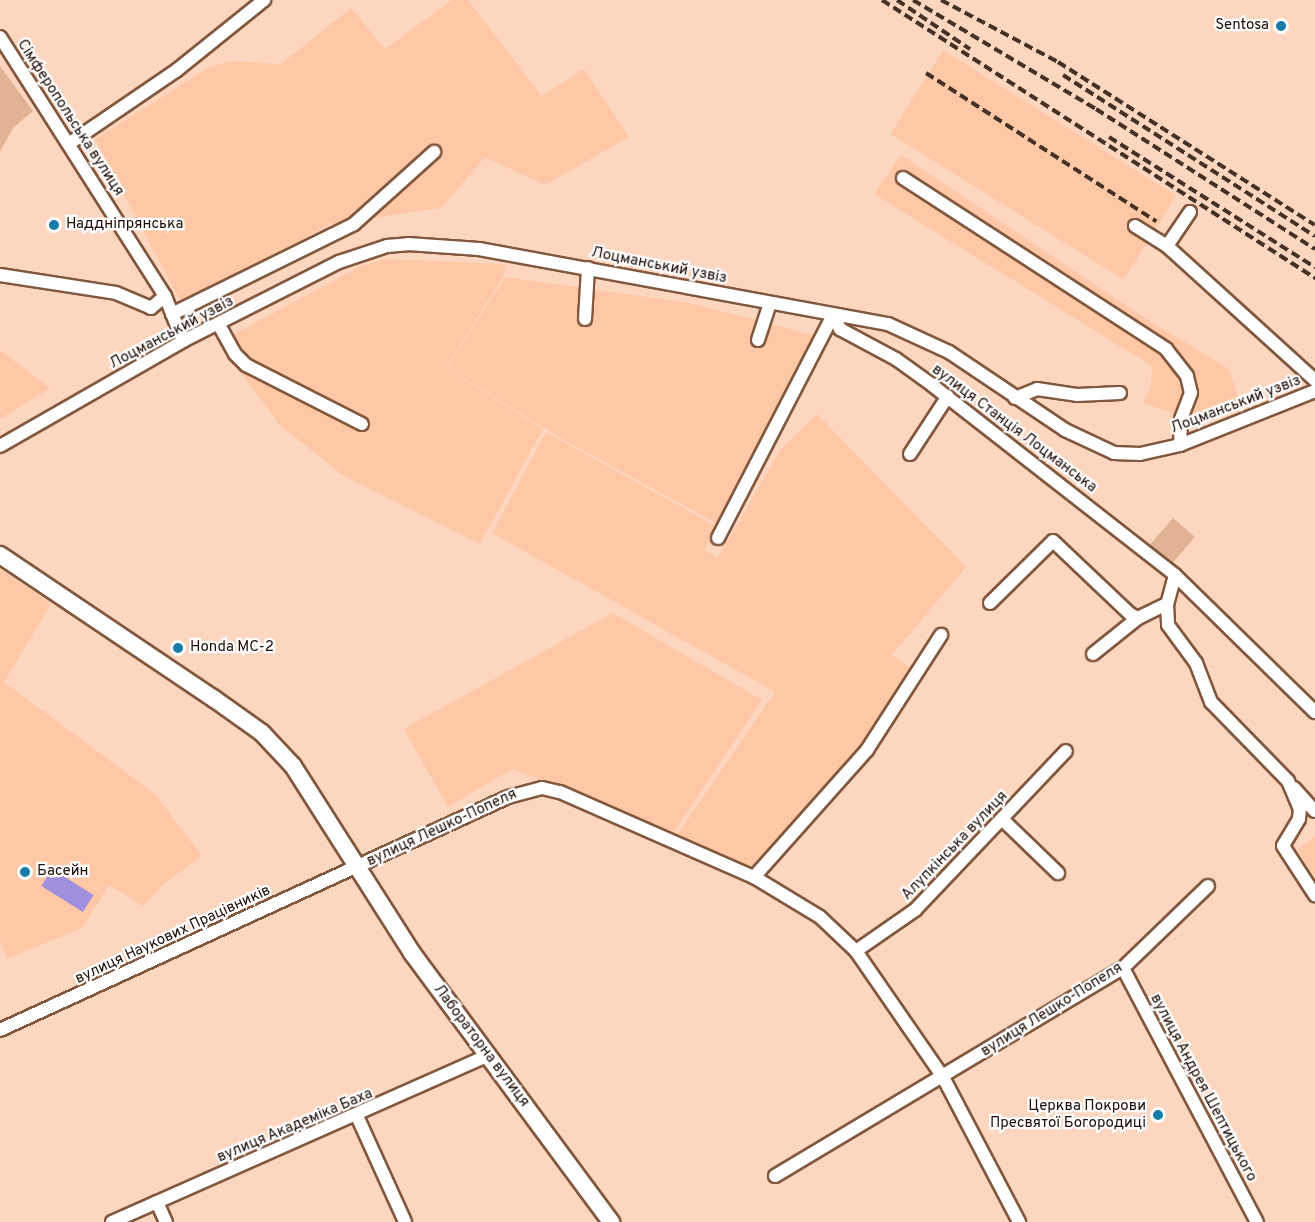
<!DOCTYPE html>
<html>
<head>
<meta charset="utf-8">
<style>
	body { margin:0 }
	#map { position:relative; width:1315px; height:1222px; overflow:hidden; background:#fdd6bf; font-family:Overpass,sans-serif }
	div>[style] { position:absolute }
	.built>* { inset:0; background:#fec8a6; transform-origin:0 0 }
	.green>* { inset:0; background:#e1b294; transform-origin:0 0 }
	.water>* { inset:0; background:#a08fdb; transform-origin:0 0 }
	.roads { filter:drop-shadow(2px 0 #81583e) drop-shadow(-2px 0 #81583e) drop-shadow(0 2px #81583e) drop-shadow(0 -2px #81583e) }
	.minor>* { height:12px; margin:-6px; padding:0 6px; transform-origin:6px; border-radius:6px; background:#fff }
	.major>* { height:16px; margin:-8px; padding:0 8px; transform-origin:8px; border-radius:8px; background:#fff }
	.rail>* { height:4px; margin-top:-2px; transform-origin:0; background:repeating-linear-gradient(90deg,#453125 0 9px,transparent 0 13.5px) }
	.dots>* { width:16px; height:16px; translate:-50% -50%; box-sizing:border-box; border:3px solid #fff; border-radius:50% }
	span { translate:-50% -50%; white-space:nowrap; text-align:center; line-height:1.15; -webkit-text-stroke:4.5px #fff; paint-order:stroke }
	.poi-label { font-size:15px; color:#1e0e04 }
	.right { translate:-100% -50%; text-align:right }
	.left { translate:0 -50%; text-align:left }
	.street-label { font-size:15px; color:#1e0e04 }
</style>
</head>
<body>
<div id="map">
	<div class="built">
		<div style="clip-path:polygon(452px 0,468px 0,542px 96px,584px 69px,629px 137px,545px 185px,485px 157px,441px 208px,331px 224px,181px 302px,95px 139px,208px 68px,229px 61px,281px 64px,351px 8px,385px 49px)"></div>
		<div style="left:943px;top:50px;width:275px;height:99px;rotate:32deg"></div>
		<div style="clip-path:polygon(901px 155px,1151px 322px,1229px 369px,1241px 406px,1199px 422px,1143px 403px,1151px 385px,1152px 366px,874px 194px)"></div>
		<div style="clip-path:polygon(385px 259px,505px 264px,503px 277px,446px 368px,543px 429px,480px 544px,344px 476px,281px 426px,218px 343px,361px 266px)"></div>
		<div style="clip-path:polygon(505px 277px,691px 303px,816px 336px,716px 523px,560px 438px,447px 368px)"></div>
		<div style="clip-path:polygon(0 350px,50px 388px,0 419px)"></div>
		<div style="clip-path:polygon(817px 414px,966px 567px,892px 655px,915px 671px,868px 743px,755px 866px,746px 865px,713px 857px,675px 838px,775px 692px,492px 533px,546px 432px,716px 526px,704px 550px,718px 558px,780px 450px)"></div>
		<div style="clip-path:polygon(0 569px,51px 604px,4px 682px,155px 794px,202px 856px,166px 882px,143px 906px,109px 885px,82px 928px,7px 959px,0 941px)"></div>
		<div style="clip-path:polygon(613px 613px,762px 700px,674px 832px,512px 769px,448px 807px,404px 729px)"></div>
		<div style="clip-path:polygon(1315px 836px,1315px 877px,1297px 850px)"></div>
	</div>
	<div class="green">
		<div style="clip-path:polygon(0 66px,33px 111px,14px 127px,0 151px)"></div>
		<div style="left:1173px;top:518px;width:29px;height:35px;rotate:41deg"></div>
	</div>
	<div class="water">
		<div style="left:52px;top:869px;width:49px;height:20px;rotate:32deg"></div>
	</div>
	<div class="roads">
		<div class="minor">
			<div style="left:0;top:37px;width:307px;rotate:57.5deg"></div>
			<div style="left:165px;top:296px;width:48px;rotate:68.2deg"></div>
			<div style="left:70px;top:143px;width:130px;rotate:-34.3deg"></div>
			<div style="left:177px;top:70px;width:112px;rotate:-38.8deg"></div>
			<div style="left:903px;top:178px;width:314px;rotate:33deg"></div>
			<div style="left:1166px;top:349px;width:34px;rotate:52deg"></div>
			<div style="left:1187px;top:376px;width:17px;rotate:77deg"></div>
			<div style="left:1191px;top:393px;width:28px;rotate:111deg"></div>
			<div style="left:1181px;top:419px;width:26px;rotate:92deg"></div>
			<div style="left:1190px;top:212px;width:41px;rotate:124.1deg"></div>
			<div style="left:1167px;top:246px;width:200px;rotate:42.2deg"></div>
			<div style="left:1135px;top:226px;width:38px;rotate:32deg"></div>
			<div style="left:0;top:275px;width:117px;rotate:8.8deg"></div>
			<div style="left:116px;top:293px;width:38px;rotate:23deg"></div>
			<div style="left:151px;top:308px;width:18px;rotate:-41deg"></div>
			<div style="left:172px;top:314px;width:203px;rotate:-26.3deg"></div>
			<div style="left:354px;top:224px;width:108px;rotate:-42deg"></div>
			<div style="left:833px;top:315px;width:16px;rotate:63deg"></div>
			<div style="left:840px;top:329px;width:64px;rotate:28.2deg"></div>
			<div style="left:896px;top:359px;width:44px;rotate:35.8deg"></div>
			<div style="left:932px;top:385px;width:308px;rotate:38deg"></div>
			<div style="left:1175px;top:575px;width:196px;rotate:44.4deg"></div>
			<div style="left:585px;top:319px;width:51px;rotate:-86.6deg"></div>
			<div style="left:219px;top:325px;width:33px;rotate:61deg"></div>
			<div style="left:235px;top:354px;width:16px;rotate:45deg"></div>
			<div style="left:246px;top:365px;width:130px;rotate:27deg"></div>
			<div style="left:758px;top:340px;width:39px;rotate:-72deg"></div>
			<div style="left:1015px;top:398px;width:24px;rotate:-22deg"></div>
			<div style="left:1037px;top:389px;width:40px;rotate:8.5deg"></div>
			<div style="left:1077px;top:395px;width:43px;rotate:-2.7deg"></div>
			<div style="left:0;top:446px;width:211px;rotate:-29.8deg"></div>
			<div style="left:183px;top:341px;width:175px;rotate:-26.9deg"></div>
			<div style="left:339px;top:262px;width:51px;rotate:-18.4deg"></div>
			<div style="left:387px;top:246px;width:21px;rotate:-5deg"></div>
			<div style="left:408px;top:244px;width:71px;rotate:4deg"></div>
			<div style="left:479px;top:249px;width:416px;rotate:10.4deg"></div>
			<div style="left:888px;top:324px;width:67px;rotate:24.7deg"></div>
			<div style="left:949px;top:352px;width:140px;rotate:33.9deg"></div>
			<div style="left:1065px;top:430px;width:54px;rotate:25.1deg"></div>
			<div style="left:1114px;top:453px;width:26px;rotate:2deg"></div>
			<div style="left:1140px;top:454px;width:41px;rotate:-12.7deg"></div>
			<div style="left:1180px;top:445px;width:145px;rotate:-21.8deg"></div>
			<div style="left:910px;top:454px;width:69px;rotate:-56.8deg"></div>
			<div style="left:718px;top:538px;width:251px;rotate:-62.7deg"></div>
			<div style="left:1175px;top:575px;width:30px;rotate:105deg"></div>
			<div style="left:1167px;top:604px;width:21px;rotate:87deg"></div>
			<div style="left:1168px;top:625px;width:47px;rotate:53.6deg"></div>
			<div style="left:1196px;top:663px;width:42px;rotate:69deg"></div>
			<div style="left:1211px;top:702px;width:110px;rotate:45.7deg"></div>
			<div style="left:1288px;top:781px;width:30px;rotate:67deg"></div>
			<div style="left:1300px;top:809px;width:10px;rotate:96deg"></div>
			<div style="left:1299px;top:819px;width:31px;rotate:121deg"></div>
			<div style="left:1283px;top:846px;width:59px;rotate:56.9deg"></div>
			<div style="left:990px;top:603px;width:88px;rotate:-44.5deg"></div>
			<div style="left:1053px;top:541px;width:106px;rotate:43.5deg"></div>
			<div style="left:1130px;top:614px;width:9px;rotate:27deg"></div>
			<div style="left:1138px;top:618px;width:32px;rotate:-26deg"></div>
			<div style="left:1093px;top:654px;width:58px;rotate:-38.7deg"></div>
			<div style="left:1294px;top:788px;width:31px;rotate:48deg"></div>
			<div style="left:1002px;top:819px;width:78px;rotate:44deg"></div>
			<div style="left:754px;top:877px;width:170px;rotate:-48.3deg"></div>
			<div style="left:867px;top:750px;width:137px;rotate:-57.2deg"></div>
			<div style="left:856px;top:951px;width:72px;rotate:-34.8deg"></div>
			<div style="left:915px;top:910px;width:219px;rotate:-46.5deg"></div>
			<div style="left:1123px;top:968px;width:287px;rotate:62.2deg"></div>
			<div style="left:0;top:1030px;width:559px;rotate:-24.64deg"></div>
			<div style="left:508px;top:797px;width:35px;rotate:-15deg"></div>
			<div style="left:542px;top:788px;width:18px;rotate:13deg"></div>
			<div style="left:560px;top:792px;width:212px;rotate:23.7deg"></div>
			<div style="left:754px;top:877px;width:77px;rotate:31.2deg"></div>
			<div style="left:820px;top:917px;width:50px;rotate:43.4deg"></div>
			<div style="left:856px;top:951px;width:153px;rotate:55.4deg"></div>
			<div style="left:943px;top:1077px;width:164px;rotate:62.3deg"></div>
			<div style="left:357px;top:1116px;width:116px;rotate:65.6deg"></div>
			<div style="left:775px;top:1176px;width:405px;rotate:-30.9deg"></div>
			<div style="left:1123px;top:968px;width:118px;rotate:-44deg"></div>
			<div style="left:157px;top:1202px;width:22px;rotate:66deg"></div>
			<div style="left:112px;top:1222px;width:411px;rotate:-23.9deg"></div>
		</div>
		<div class="major">
			<div style="left:0;top:555px;width:257px;rotate:33.9deg"></div>
			<div style="left:213px;top:698px;width:60px;rotate:35.5deg"></div>
			<div style="left:262px;top:733px;width:45px;rotate:46.8deg"></div>
			<div style="left:293px;top:766px;width:222px;rotate:57.5deg"></div>
			<div style="left:412px;top:953px;width:335px;rotate:53.5deg"></div>
		</div>
	</div>
	<div class="rail">
		<div style="left:882px;top:0;width:515px;rotate:32.7deg"></div>
		<div style="left:897px;top:0;width:88px;rotate:33.9deg"></div>
		<div style="left:913px;top:0;width:213px;rotate:30.8deg"></div>
		<div style="left:1096px;top:109px;width:260px;rotate:32.6deg"></div>
		<div style="left:941px;top:0;width:132px;rotate:27.9deg"></div>
		<div style="left:1058px;top:62px;width:304px;rotate:32.4deg"></div>
		<div style="left:926px;top:73px;width:274px;rotate:32.8deg"></div>
		<div style="left:1063px;top:75px;width:299px;rotate:32.6deg"></div>
		<div style="left:1109px;top:137px;width:244px;rotate:32.3deg"></div>
	</div>
	<div class="dots">
		<div style="left:1281px;top:26px;background:#177ca7"></div>
		<div style="left:54px;top:225px;background:#177ca7"></div>
		<div style="left:178px;top:648px;background:#177ca7"></div>
		<div style="left:25px;top:872px;background:#177ca7"></div>
		<div style="left:1158px;top:1115px;background:#177ca7"></div>
	</div>
	<div class="poi-label">
		<span class="right" style="left:1269px;top:26px">Sentosa</span>
		<span class="left" style="left:66px;top:225px">Наддніпрянська</span>
		<span class="left" style="left:190px;top:648px">Honda МС-2</span>
		<span class="left" style="left:37px;top:872px">Басейн</span>
		<span class="right" style="left:1146px;top:1115px">Церква Покрови<br>Пресвятої Богородиці</span>
	</div>
	<div class="street-label">
		<span style="left:70px;top:118px;rotate:57deg">Сімферопольська вулиця</span>
		<span style="left:659px;top:266px;rotate:11deg">Лоцманський узвіз</span>
		<span style="left:172px;top:333px;rotate:-28deg">Лоцманський узвіз</span>
		<span style="left:1236px;top:405px;rotate:-21deg">Лоцманський узвіз</span>
		<span style="left:1014px;top:429px;rotate:37deg">вулиця Станція Лоцманська</span>
		<span style="left:442px;top:828px;rotate:-25deg">вулиця Лешко-Попеля</span>
		<span style="left:955px;top:846px;rotate:-46deg">Алупкінська вулиця</span>
		<span style="left:173px;top:935px;rotate:-25deg">вулиця Наукових Працівників</span>
		<span style="left:1052px;top:1010px;rotate:-32deg">вулиця Лешко-Попеля</span>
		<span style="left:481px;top:1046px;rotate:53deg">Лабораторна вулиця</span>
		<span style="left:1203px;top:1088px;rotate:62deg">вулиця Андрея Шептицького</span>
		<span style="left:295px;top:1126px;rotate:-23deg">вулиця Академіка Баха</span>
	</div>
</div>
</body>
</html>
